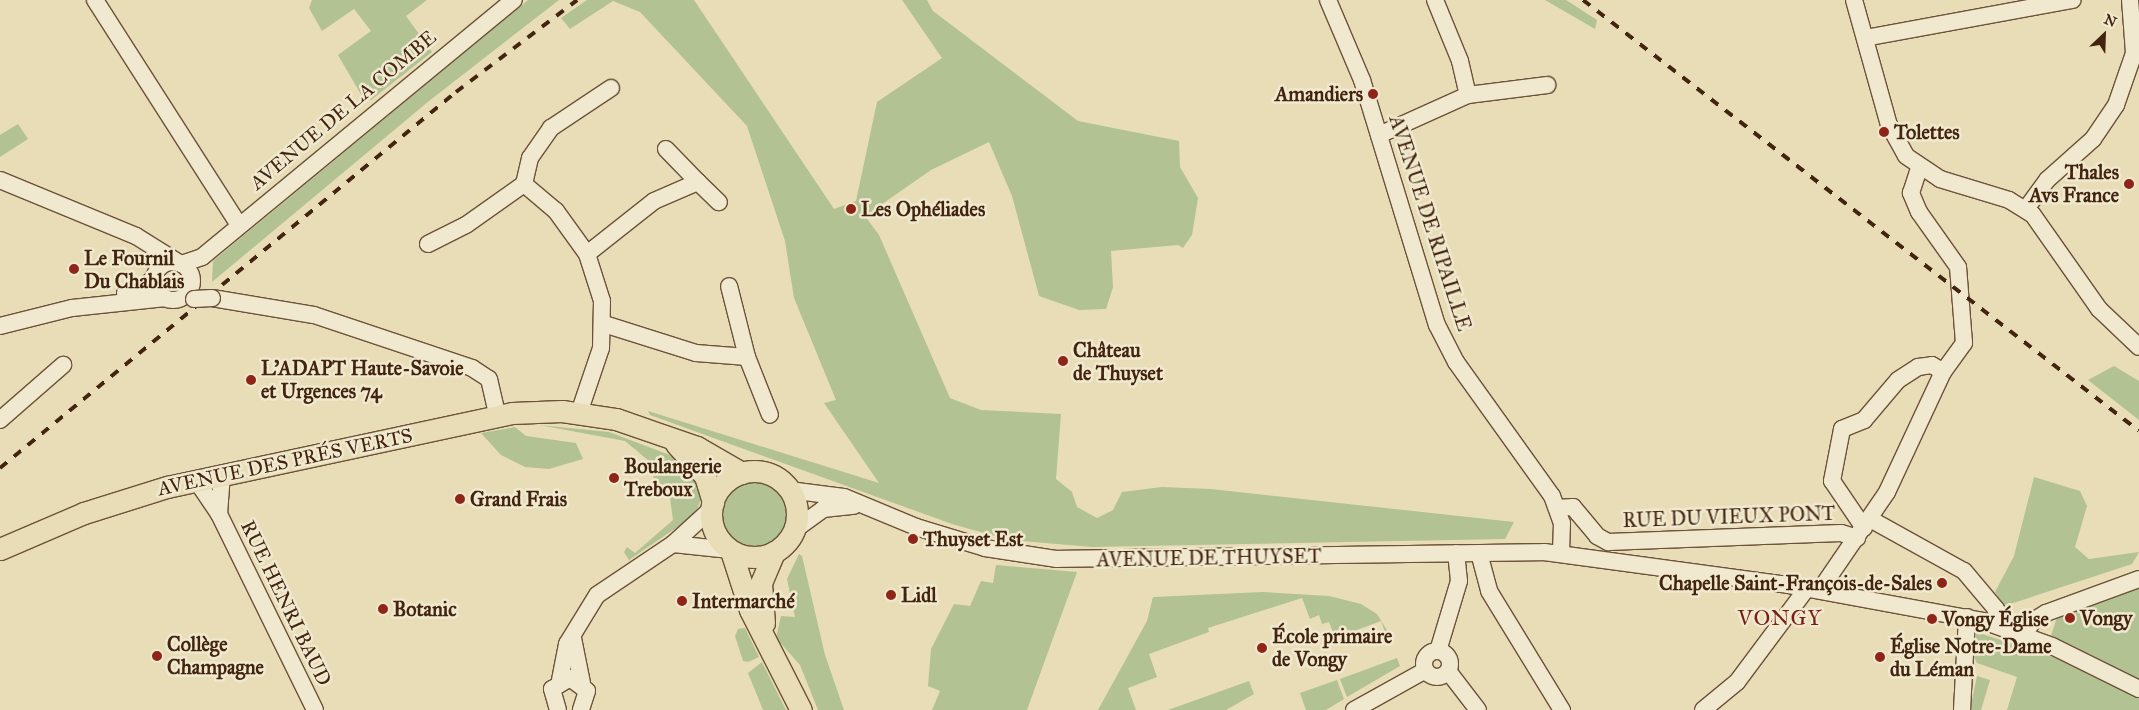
<!DOCTYPE html>
<html>
<head>
<meta charset="utf-8">
<style>
	body { margin:0 }
	#map { position:relative; width:2139px; height:710px; overflow:hidden; background:#e8ddb7; font-family:"IM FELL Great Primer",serif }
	div>[style] { position:absolute }
	.green>* { inset:0; background:#b2c292 }
	.round { border-radius:50% }
	.roads { filter:drop-shadow(1px 0 #6c5238) drop-shadow(-1px 0 #6c5238) drop-shadow(0 1px #6c5238) drop-shadow(0 -1px #6c5238) }
	.minor>* { height:16px; margin:-8px; padding:0 8px; transform-origin:8px; border-radius:8px; background:#f0e9d0 }
	.minor>.ring { margin:-8px; padding:0; box-sizing:content-box; background:none; border:16px solid #f0e9d0; border-radius:50% }
	.major>* { height:21px; margin:-10.5px; padding:0 10.5px; transform-origin:10.5px; border-radius:10.5px; background:#e8ddb7 }
	.major>.ring { margin:-10.5px; padding:0; box-sizing:content-box; background:none; border:21px solid #e8ddb7; border-radius:50% }
	.rail>* { height:4px; margin-top:-2px; transform-origin:0; background:repeating-linear-gradient(90deg,#43240e 0 9px,transparent 0 18px) }
	.bridges { filter:drop-shadow(1px 0 #6c5238) drop-shadow(-1px 0 #6c5238) drop-shadow(0 1px #6c5238) drop-shadow(0 -1px #6c5238) }
	.minor-bridge>* { height:16px; margin:-8px; padding:0 8px; transform-origin:8px; border-radius:8px; background:#f0e9d0 }
	.dots>* { width:14px; height:14px; translate:-50% -50%; box-sizing:border-box; border:2px solid #f0e9d0; border-radius:50% }
	span { translate:-50% -50%; white-space:nowrap; text-align:center; line-height:1.15; -webkit-text-stroke:5px #f0e9d0; paint-order:stroke }
	.poi-label { font-size:20px; color:#43240e; font-weight:700 }
	.right { translate:-100% -50%; text-align:right }
	.left { translate:0 -50%; text-align:left }
	.street-label { font-size:20px; color:#43240e }
	.quarter-label { font-size:22px; color:#7a1f14; letter-spacing:1px }
	.north { position:absolute; left:2079px; top:10px; width:50px; height:50px; -webkit-text-stroke:4px #f0e9d0; paint-order:stroke; rotate:24deg; font-size:14px; font-weight:700; line-height:20px; text-align:center; color:#43240e }
	.north::after { content:''; display:block; margin:auto; width:18px; height:22px; background:#43240e; clip-path:polygon(50% 0,100% 100%,50% 72%,0 100%) }
</style>
</head>
<body>
<div id="map">
	<div class="green">
		<div style="clip-path:polygon(312px 0,427px 0,406px 16px,432px 52px,371px 100px,363px 98px,338px 55px,371px 31px,354px 9px,322px 31px,309px 8px)"></div>
		<div style="clip-path:polygon(528px 0,559px 0,429px 101px,212px 282px,213px 261px)"></div>
		<div style="clip-path:polygon(587px 0,694px 0,834px 209px,856px 201px,877px 102px,942px 58px,902px 0,927px 0,933px 11px,1078px 121px,1179px 141px,1180px 167px,1198px 198px,1192px 235px,1183px 248px,1178px 245px,1111px 251px,1113px 287px,1106px 309px,1079px 310px,1039px 296px,1012px 196px,989px 142px,931px 170px,865px 216px,879px 235px,950px 398px,981px 410px,1061px 414px,1056px 479px,1072px 492px,1077px 507px,1097px 518px,1113px 510px,1122px 492px,1162px 487px,1211px 489px,1514px 522px,1505px 539px,1092px 547px,1009px 540px,952px 524px,650px 415px,648px 411px,879px 483px,824px 403px,836px 400px,794px 298px,785px 241px,747px 126px,640px 12px,613px 1px,570px 29px,561px 18px)"></div>
		<div style="clip-path:polygon(1545px 0,1566px 0,1597px 20px,1595px 29px)"></div>
		<div style="clip-path:polygon(18px 124px,28px 139px,0 157px,0 135px)"></div>
		<div style="clip-path:polygon(2114px 366px,2139px 381px,2139px 420px,2088px 380px)"></div>
		<div style="clip-path:polygon(539px 425px,609px 432px,675px 457px,699px 483px,701px 499px,695px 515px,629px 560px,624px 552px,627px 547px,635px 553px,673px 520px,670px 498px,655px 482px,649px 461px,625px 441px)"></div>
		<div style="clip-path:polygon(515px 427px,526px 436px,576px 443px,583px 459px,549px 469px,525px 467px,501px 455px,481px 433px)"></div>
		<div style="clip-path:polygon(2034px 477px,2080px 491px,2087px 506px,2075px 547px,2089px 559px,2139px 552px,2132px 564px,2004px 606px,1995px 592px,2014px 556px)"></div>
		<div class="round" style="left:719px;top:479px;width:70px;height:70px"></div>
		<div style="clip-path:polygon(799px 554px,802px 556px,825px 655px,844px 710px,818px 710px,800px 665px,776px 638px,781px 616px,795px 617px,787px 579px)"></div>
		<div style="clip-path:polygon(996px 565px,1077px 572px,1027px 710px,932px 710px,940px 691px,928px 686px,931px 649px,954px 604px,970px 606px,981px 581px,993px 583px)"></div>
		<div style="clip-path:polygon(2139px 586px,2139px 681px,2051px 636px,2057px 617px)"></div>
		<div style="clip-path:polygon(1263px 592px,1329px 596px,1361px 604px,1377px 614px,1391px 637px,1387px 638px,1381px 621px,1349px 633px,1346px 627px,1333px 632px,1329px 622px,1322px 624px,1319px 615px,1310px 619px,1302px 598px,1208px 628px,1209px 632px,1149px 654px,1157px 677px,1128px 688px,1136px 710px,1098px 710px,1147px 621px,1153px 597px)"></div>
		<div style="clip-path:polygon(745px 628px,759px 657px,748px 662px,743px 661px,735px 636px,738px 629px)"></div>
		<div style="clip-path:polygon(1976px 632px,2065px 661px,2139px 698px,2139px 710px,2007px 710px,2017px 677px,1977px 663px,1973px 655px)"></div>
		<div style="clip-path:polygon(1397px 658px,1400px 666px,1347px 697px,1340px 679px)"></div>
		<div style="clip-path:polygon(762px 662px,786px 710px,763px 710px,748px 673px)"></div>
		<div style="clip-path:polygon(1977px 676px,1990px 680px,1981px 710px,1970px 710px)"></div>
		<div style="clip-path:polygon(1337px 680px,1344px 699px,1326px 710px,1306px 710px,1300px 693px)"></div>
		<div style="clip-path:polygon(1249px 681px,1254px 694px,1226px 710px,1168px 710px)"></div>
	</div>
	<div class="roads">
		<div class="minor">
			<div style="left:95px;top:0;width:267px;rotate:57.4deg"></div>
			<div style="left:1328px;top:0;width:87px;rotate:67deg"></div>
			<div style="left:1362px;top:80px;width:256px;rotate:73deg"></div>
			<div style="left:1437px;top:325px;width:42px;rotate:62.8deg"></div>
			<div style="left:1456px;top:362px;width:165px;rotate:54.4deg"></div>
			<div style="left:1552px;top:496px;width:29px;rotate:70deg"></div>
			<div style="left:1562px;top:523px;width:30px;rotate:92deg"></div>
			<div style="left:1435px;top:0;width:66px;rotate:67.7deg"></div>
			<div style="left:1460px;top:61px;width:35px;rotate:77deg"></div>
			<div style="left:1854px;top:0;width:130px;rotate:74.4deg"></div>
			<div style="left:1889px;top:125px;width:35px;rotate:61deg"></div>
			<div style="left:1906px;top:156px;width:41px;rotate:34.1deg"></div>
			<div style="left:1940px;top:179px;width:72px;rotate:16.9deg"></div>
			<div style="left:2009px;top:200px;width:28px;rotate:32deg"></div>
			<div style="left:2033px;top:215px;width:115px;rotate:54.9deg"></div>
			<div style="left:2099px;top:309px;width:55px;rotate:43.5deg"></div>
			<div style="left:1865px;top:38px;width:211px;rotate:-10.4deg"></div>
			<div style="left:1379px;top:135px;width:98px;rotate:-24.2deg"></div>
			<div style="left:1468px;top:95px;width:80px;rotate:-7.2deg"></div>
			<div style="left:0;top:180px;width:147px;rotate:22.4deg"></div>
			<div style="left:136px;top:236px;width:51px;rotate:32.1deg"></div>
			<div style="left:698px;top:182px;width:29px;rotate:44deg"></div>
			<div style="left:524px;top:184px;width:42px;rotate:40.2deg"></div>
			<div style="left:556px;top:211px;width:53px;rotate:54.2deg"></div>
			<div style="left:587px;top:254px;width:49px;rotate:72.3deg"></div>
			<div style="left:602px;top:301px;width:47px;rotate:91.2deg"></div>
			<div style="left:601px;top:348px;width:69px;rotate:108.7deg"></div>
			<div style="left:2026px;top:209px;width:36px;rotate:-54deg"></div>
			<div style="left:2047px;top:180px;width:62px;rotate:-41.7deg"></div>
			<div style="left:2093px;top:139px;width:41px;rotate:-55.9deg"></div>
			<div style="left:2116px;top:105px;width:55px;rotate:-70.9deg"></div>
			<div style="left:2134px;top:53px;width:53px;rotate:-94.3deg"></div>
			<div style="left:428px;top:244px;width:42px;rotate:-26.6deg"></div>
			<div style="left:466px;top:225px;width:71px;rotate:-35.3deg"></div>
			<div style="left:524px;top:184px;width:27px;rotate:-77deg"></div>
			<div style="left:530px;top:158px;width:37px;rotate:-55deg"></div>
			<div style="left:551px;top:128px;width:72px;rotate:-33.7deg"></div>
			<div style="left:587px;top:254px;width:85px;rotate:-38.3deg"></div>
			<div style="left:654px;top:201px;width:48px;rotate:-23.4deg"></div>
			<div style="left:698px;top:182px;width:46px;rotate:-134.1deg"></div>
			<div class="ring" style="left:154px;top:262px;width:22px;height:22px"></div>
			<div style="left:181px;top:264px;width:22px;rotate:-18deg"></div>
			<div style="left:202px;top:257px;width:404px;rotate:-39.5deg"></div>
			<div style="left:125px;top:293px;width:17px;rotate:-13deg"></div>
			<div style="left:142px;top:289px;width:18px;rotate:-43deg"></div>
			<div style="left:212px;top:298px;width:103px;rotate:9.5deg"></div>
			<div style="left:314px;top:315px;width:167px;rotate:18.5deg"></div>
			<div style="left:472px;top:368px;width:20px;rotate:33deg"></div>
			<div style="left:489px;top:379px;width:37px;rotate:77deg"></div>
			<div style="left:604px;top:324px;width:96px;rotate:17.5deg"></div>
			<div style="left:696px;top:353px;width:51px;rotate:4.5deg"></div>
			<div style="left:747px;top:357px;width:73px;rotate:-104.2deg"></div>
			<div style="left:0;top:326px;width:74px;rotate:-14deg"></div>
			<div style="left:72px;top:308px;width:94px;rotate:-6.1deg"></div>
			<div style="left:747px;top:357px;width:62px;rotate:68.4deg"></div>
			<div style="left:0;top:420px;width:84px;rotate:-41.1deg"></div>
			<div style="left:196px;top:480px;width:41px;rotate:55.9deg"></div>
			<div style="left:219px;top:514px;width:218px;rotate:63.9deg"></div>
			<div style="left:789px;top:490px;width:55px;rotate:7.3deg"></div>
			<div style="left:844px;top:497px;width:78px;rotate:22.6deg"></div>
			<div style="left:916px;top:527px;width:72px;rotate:16.9deg"></div>
			<div style="left:985px;top:548px;width:73px;rotate:8.7deg"></div>
			<div style="left:1057px;top:559px;width:487px;rotate:-0.8deg"></div>
			<div style="left:1544px;top:552px;width:240px;rotate:7.7deg"></div>
			<div style="left:1782px;top:584px;width:204px;rotate:10.4deg"></div>
			<div style="left:1983px;top:621px;width:73px;rotate:19.9deg"></div>
			<div style="left:2052px;top:646px;width:97px;rotate:26.3deg"></div>
			<div style="left:1557px;top:508px;width:16px;rotate:-4deg"></div>
			<div style="left:1573px;top:507px;width:38px;rotate:50deg"></div>
			<div style="left:1597px;top:536px;width:13px;rotate:29deg"></div>
			<div style="left:1608px;top:542px;width:233px;rotate:-2.2deg"></div>
			<div style="left:1841px;top:533px;width:17px;rotate:17deg"></div>
			<div style="left:219px;top:514px;width:40px;rotate:-85.7deg"></div>
			<div style="left:1870px;top:519px;width:107px;rotate:29deg"></div>
			<div style="left:1964px;top:571px;width:50px;rotate:49.9deg"></div>
			<div style="left:1996px;top:609px;width:17px;rotate:83deg"></div>
			<div style="left:1864px;top:528px;width:57px;rotate:-124.2deg"></div>
			<div style="left:1832px;top:481px;width:53px;rotate:-79.1deg"></div>
			<div style="left:1842px;top:429px;width:24px;rotate:-22deg"></div>
			<div style="left:1864px;top:420px;width:52px;rotate:-49.6deg"></div>
			<div style="left:1898px;top:380px;width:24px;rotate:-33deg"></div>
			<div style="left:1918px;top:367px;width:14px;rotate:-8deg"></div>
			<div style="left:1932px;top:365px;width:13px;rotate:32deg"></div>
			<div style="left:793px;top:531px;width:37px;rotate:-36deg"></div>
			<div style="left:823px;top:509px;width:31px;rotate:-6deg"></div>
			<div style="left:673px;top:544px;width:57px;rotate:6deg"></div>
			<div style="left:1479px;top:553px;width:39px;rotate:75deg"></div>
			<div style="left:1489px;top:591px;width:140px;rotate:58.5deg"></div>
			<div style="left:1820px;top:590px;width:119px;rotate:-55.6deg"></div>
			<div style="left:1887px;top:492px;width:132px;rotate:-65deg"></div>
			<div style="left:1943px;top:372px;width:36px;rotate:-54deg"></div>
			<div style="left:1964px;top:343px;width:76px;rotate:-94.5deg"></div>
			<div style="left:1958px;top:267px;width:67px;rotate:-125.3deg"></div>
			<div style="left:1919px;top:212px;width:21px;rotate:-113deg"></div>
			<div style="left:1911px;top:193px;width:26px;rotate:-72deg"></div>
			<div style="left:2024px;top:635px;width:17px;rotate:-57deg"></div>
			<div style="left:2033px;top:621px;width:15px;rotate:-32deg"></div>
			<div style="left:2046px;top:613px;width:99px;rotate:-20.1deg"></div>
			<div style="left:573px;top:638px;width:46px;rotate:78.7deg"></div>
			<div style="left:1438px;top:651px;width:73px;rotate:-73.3deg"></div>
			<div style="left:1459px;top:581px;width:28px;rotate:-96deg"></div>
			<div class="ring" style="left:1424px;top:651px;width:10px;height:10px"></div>
			<div style="left:1448px;top:671px;width:49px;rotate:52.4deg"></div>
			<div style="left:560px;top:680px;width:37px;rotate:-79deg"></div>
			<div style="left:567px;top:644px;width:57px;rotate:-58.5deg"></div>
			<div style="left:597px;top:595px;width:92px;rotate:-33.9deg"></div>
			<div style="left:673px;top:544px;width:52px;rotate:-42.6deg"></div>
			<div style="left:558px;top:710px;width:22px;rotate:-106deg"></div>
			<div style="left:552px;top:689px;width:21px;rotate:-31deg"></div>
			<div style="left:570px;top:678px;width:21px;rotate:37deg"></div>
			<div style="left:587px;top:691px;width:20px;rotate:108deg"></div>
			<div style="left:1354px;top:710px;width:82px;rotate:-29.1deg"></div>
			<div style="left:1703px;top:710px;width:44px;rotate:-39.5deg"></div>
			<div style="left:1737px;top:682px;width:117px;rotate:-53.3deg"></div>
			<div style="left:1962px;top:710px;width:93px;rotate:-86.9deg"></div>
		</div>
		<div class="major">
			<div style="left:676px;top:444px;width:43px;rotate:47.8deg"></div>
			<div style="left:705px;top:476px;width:28px;rotate:73deg"></div>
			<div class="ring" style="left:711px;top:471px;width:65px;height:65px"></div>
			<div style="left:0;top:549px;width:91px;rotate:-23.2deg"></div>
			<div style="left:84px;top:513px;width:87px;rotate:-17.4deg"></div>
			<div style="left:167px;top:487px;width:353px;rotate:-12.1deg"></div>
			<div style="left:512px;top:413px;width:50px;rotate:-2.3deg"></div>
			<div style="left:562px;top:411px;width:55px;rotate:8.4deg"></div>
			<div style="left:616px;top:419px;width:86px;rotate:19.1deg"></div>
			<div style="left:697px;top:447px;width:52px;rotate:30deg"></div>
			<div style="left:731px;top:551px;width:62px;rotate:72.1deg"></div>
			<div style="left:750px;top:610px;width:112px;rotate:63deg"></div>
			<div style="left:764px;top:623px;width:40px;rotate:-94.3deg"></div>
			<div style="left:761px;top:583px;width:34px;rotate:-67deg"></div>
		</div>
	</div>
	<div class="rail">
		<div style="left:1583px;top:0;width:703px;rotate:37.78deg"></div>
		<div style="left:0;top:468px;width:591px;rotate:-39.51deg"></div>
		<div style="left:456px;top:92px;width:152px;rotate:-37.2deg"></div>
	</div>
	<div class="bridges">
		<div class="minor-bridge">
			<div style="left:194px;top:299px;width:18px;rotate:-3deg"></div>
		</div>
	</div>
	<div class="dots">
		<div style="left:1373px;top:94px;background:#8f2418"></div>
		<div style="left:1884px;top:132px;background:#8f2418"></div>
		<div style="left:2129px;top:184px;background:#8f2418"></div>
		<div style="left:851px;top:209px;background:#8f2418"></div>
		<div style="left:74px;top:269px;background:#8f2418"></div>
		<div style="left:1063px;top:361px;background:#8f2418"></div>
		<div style="left:251px;top:380px;background:#8f2418"></div>
		<div style="left:614px;top:478px;background:#8f2418"></div>
		<div style="left:460px;top:499px;background:#8f2418"></div>
		<div style="left:913px;top:539px;background:#8f2418"></div>
		<div style="left:1942px;top:583px;background:#8f2418"></div>
		<div style="left:891px;top:595px;background:#8f2418"></div>
		<div style="left:682px;top:601px;background:#8f2418"></div>
		<div style="left:383px;top:609px;background:#8f2418"></div>
		<div style="left:2070px;top:618px;background:#8f2418"></div>
		<div style="left:1932px;top:619px;background:#8f2418"></div>
		<div style="left:1262px;top:648px;background:#8f2418"></div>
		<div style="left:157px;top:656px;background:#8f2418"></div>
		<div style="left:1880px;top:657px;background:#8f2418"></div>
	</div>
	<div class="poi-label">
		<span class="right" style="left:1363px;top:94px">Amandiers</span>
		<span class="left" style="left:1894px;top:132px">Tolettes</span>
		<span class="right" style="left:2119px;top:184px">Thales<br>Avs France</span>
		<span class="left" style="left:861px;top:209px">Les Ophéliades</span>
		<span class="left" style="left:84px;top:270px">Le Fournil<br>Du Chablais</span>
		<span class="left" style="left:1073px;top:362px">Château<br>de Thuyset</span>
		<span class="left" style="left:261px;top:380px">L'ADAPT Haute-Savoie<br>et Urgences 74</span>
		<span class="left" style="left:624px;top:478px">Boulangerie<br>Treboux</span>
		<span class="left" style="left:470px;top:499px">Grand Frais</span>
		<span class="left" style="left:923px;top:539px">Thuyset Est</span>
		<span class="right" style="left:1932px;top:583px">Chapelle Saint-François-de-Sales</span>
		<span class="left" style="left:901px;top:595px">Lidl</span>
		<span class="left" style="left:692px;top:601px">Intermarché</span>
		<span class="left" style="left:393px;top:609px">Botanic</span>
		<span class="left" style="left:2080px;top:618px">Vongy</span>
		<span class="left" style="left:1942px;top:619px">Vongy Église</span>
		<span class="left" style="left:1272px;top:648px">École primaire<br>de Vongy</span>
		<span class="left" style="left:167px;top:656px">Collège<br>Champagne</span>
		<span class="left" style="left:1890px;top:658px">Église Notre-Dame<br>du Léman</span>
	</div>
	<div class="street-label">
		<span style="left:343px;top:110px;rotate:-40deg">AVENUE DE LA COMBE</span>
		<span style="left:1430px;top:223px;rotate:72deg">AVENUE DE RIPAILLE</span>
		<span style="left:285px;top:462px;rotate:-12deg">AVENUE DES PRÉS VERTS</span>
		<span style="left:1729px;top:517px;rotate:-2deg">RUE DU VIEUX PONT</span>
		<span style="left:1209px;top:558px;rotate:-1deg">AVENUE DE THUYSET</span>
		<span style="left:286px;top:603px;rotate:64deg">RUE HENRI BAUD</span>
	</div>
	<div class="quarter-label">
		<span style="left:1780px;top:618px">VONGY</span>
	</div>
	<div class="north">N</div>
</div>
</body>
</html>
